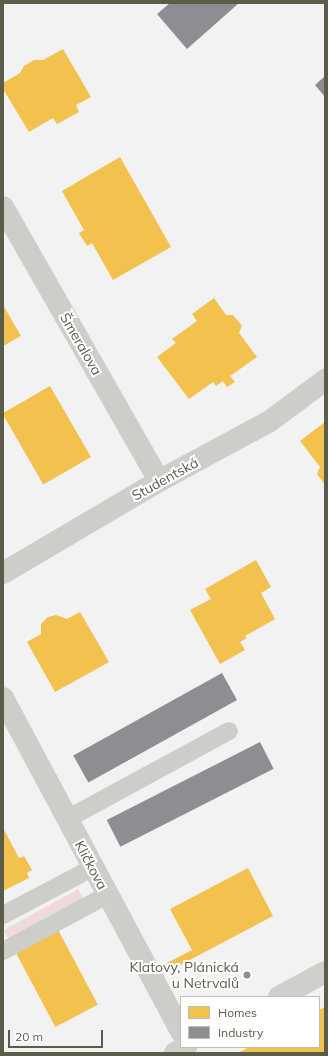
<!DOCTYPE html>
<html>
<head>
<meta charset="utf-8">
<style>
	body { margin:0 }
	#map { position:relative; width:328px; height:1056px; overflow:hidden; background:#f2f2f2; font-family:Mulish,sans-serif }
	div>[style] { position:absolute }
	.green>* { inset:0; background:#eed9db; transform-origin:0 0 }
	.homes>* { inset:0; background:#f2c14e; transform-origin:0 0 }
	.industry>* { inset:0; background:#8d8d92; transform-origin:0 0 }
	.lane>* { height:18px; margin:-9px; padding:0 9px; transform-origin:9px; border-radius:9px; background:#cdcdca }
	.street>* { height:22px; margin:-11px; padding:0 11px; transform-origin:11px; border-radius:11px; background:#cdcdca }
	.secondary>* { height:22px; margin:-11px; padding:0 11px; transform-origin:11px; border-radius:11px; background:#cfcfcb }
	.dots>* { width:11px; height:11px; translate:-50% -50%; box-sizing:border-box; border:2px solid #fff; border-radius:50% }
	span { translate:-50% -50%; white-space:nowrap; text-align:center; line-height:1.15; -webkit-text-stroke:4px #fff; paint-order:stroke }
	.street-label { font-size:14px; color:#5c5c4a }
	.poi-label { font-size:14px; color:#5c5c4a }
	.right { translate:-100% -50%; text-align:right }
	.frame { position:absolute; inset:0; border:4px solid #5c5c4a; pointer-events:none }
	.legend { position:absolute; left:180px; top:996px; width:140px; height:52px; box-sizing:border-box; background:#fff; border:1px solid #bebeb7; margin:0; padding:5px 7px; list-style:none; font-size:12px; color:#5c5c4a }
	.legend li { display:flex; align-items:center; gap:8px; height:20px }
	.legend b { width:20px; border:1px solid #bebeb7 }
	.scale { position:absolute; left:8px; top:1030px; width:95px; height:18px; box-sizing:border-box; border:2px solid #5c5c4a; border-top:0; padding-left:5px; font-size:12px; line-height:14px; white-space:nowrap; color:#5c5c4a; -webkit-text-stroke:3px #fff; paint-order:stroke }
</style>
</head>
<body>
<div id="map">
	<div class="green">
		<div style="left:78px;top:889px;width:13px;height:85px;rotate:61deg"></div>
	</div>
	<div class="homes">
		<div style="clip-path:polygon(63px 49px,91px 97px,76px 105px,79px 112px,57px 124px,53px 118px,29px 132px,3px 89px,3px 83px,20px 73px,24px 66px,34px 60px,43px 60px)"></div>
		<div style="clip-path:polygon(120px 157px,171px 247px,113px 280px,92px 243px,87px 246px,79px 233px,84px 230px,62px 191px)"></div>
		<div style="clip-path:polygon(214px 298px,226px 315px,233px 315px,242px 326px,239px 333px,257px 357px,230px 376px,235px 382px,227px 387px,223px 381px,216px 386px,213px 382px,189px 399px,157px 357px,176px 343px,172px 339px,197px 321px,192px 314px)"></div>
		<div style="clip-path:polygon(3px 305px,21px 336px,3px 346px)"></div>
		<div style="left:50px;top:386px;width:82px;height:55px;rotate:60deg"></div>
		<div style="clip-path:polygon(325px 422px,325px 485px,317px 474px,320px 467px,300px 441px)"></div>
		<div style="clip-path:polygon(256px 560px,271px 587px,261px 593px,275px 619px,245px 636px,247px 638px,240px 642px,245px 650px,220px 664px,190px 610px,211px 599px,205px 589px)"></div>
		<div style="clip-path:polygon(80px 612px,109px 662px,55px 692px,27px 642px,41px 634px,41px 624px,48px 617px,56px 615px,67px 619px)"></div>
		<div style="clip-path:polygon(3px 828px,19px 858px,24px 856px,32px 870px,27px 873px,29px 878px,3px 891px)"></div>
		<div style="clip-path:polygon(248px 868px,273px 916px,167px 972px,163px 965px,192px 950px,170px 909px)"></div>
		<div style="left:56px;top:926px;width:89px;height:48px;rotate:62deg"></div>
		<div style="clip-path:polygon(325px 1007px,325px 1053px,238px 1053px,249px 1047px,319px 1047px,319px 1010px)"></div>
	</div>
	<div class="industry">
		<div style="clip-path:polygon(170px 3px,239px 3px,187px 49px,157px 14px)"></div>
		<div style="clip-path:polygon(325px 76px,325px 97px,315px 85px)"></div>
		<div style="left:222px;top:673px;width:31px;height:170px;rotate:61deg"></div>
		<div style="left:260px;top:742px;width:30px;height:172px;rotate:63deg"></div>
	</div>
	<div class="lane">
		<div style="left:67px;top:819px;width:184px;rotate:-28.5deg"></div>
		<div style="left:3px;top:915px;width:101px;rotate:-27.8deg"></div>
		<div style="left:3px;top:951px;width:118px;rotate:-28.3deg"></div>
	</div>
	<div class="street">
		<div style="left:3px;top:207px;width:315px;rotate:60.3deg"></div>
		<div style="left:3px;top:573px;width:181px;rotate:-30.5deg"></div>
		<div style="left:159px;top:481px;width:126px;rotate:-28.4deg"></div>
		<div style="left:270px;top:421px;width:69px;rotate:-36.7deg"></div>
		<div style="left:3px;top:698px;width:378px;rotate:61.9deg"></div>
	</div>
	<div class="secondary">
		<div style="left:279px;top:997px;width:52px;rotate:-28.5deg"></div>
		<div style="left:175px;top:1053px;width:13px;rotate:-29deg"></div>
	</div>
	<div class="dots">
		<div style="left:247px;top:975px;background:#909085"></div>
	</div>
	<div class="street-label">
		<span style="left:81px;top:344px;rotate:60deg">Šmeralova</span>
		<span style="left:165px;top:479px;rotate:-29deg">Studentská</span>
		<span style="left:91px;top:865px;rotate:62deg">Kličkova</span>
	</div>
	<div class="poi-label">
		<span class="right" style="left:239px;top:975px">Klatovy, Plánická<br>u Netrvalů</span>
	</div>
	<div class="frame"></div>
	<ul class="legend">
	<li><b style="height:11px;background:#f2c14e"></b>Homes</li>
	<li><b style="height:11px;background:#8d8d92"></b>Industry</li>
	</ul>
	<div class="scale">20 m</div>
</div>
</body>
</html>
